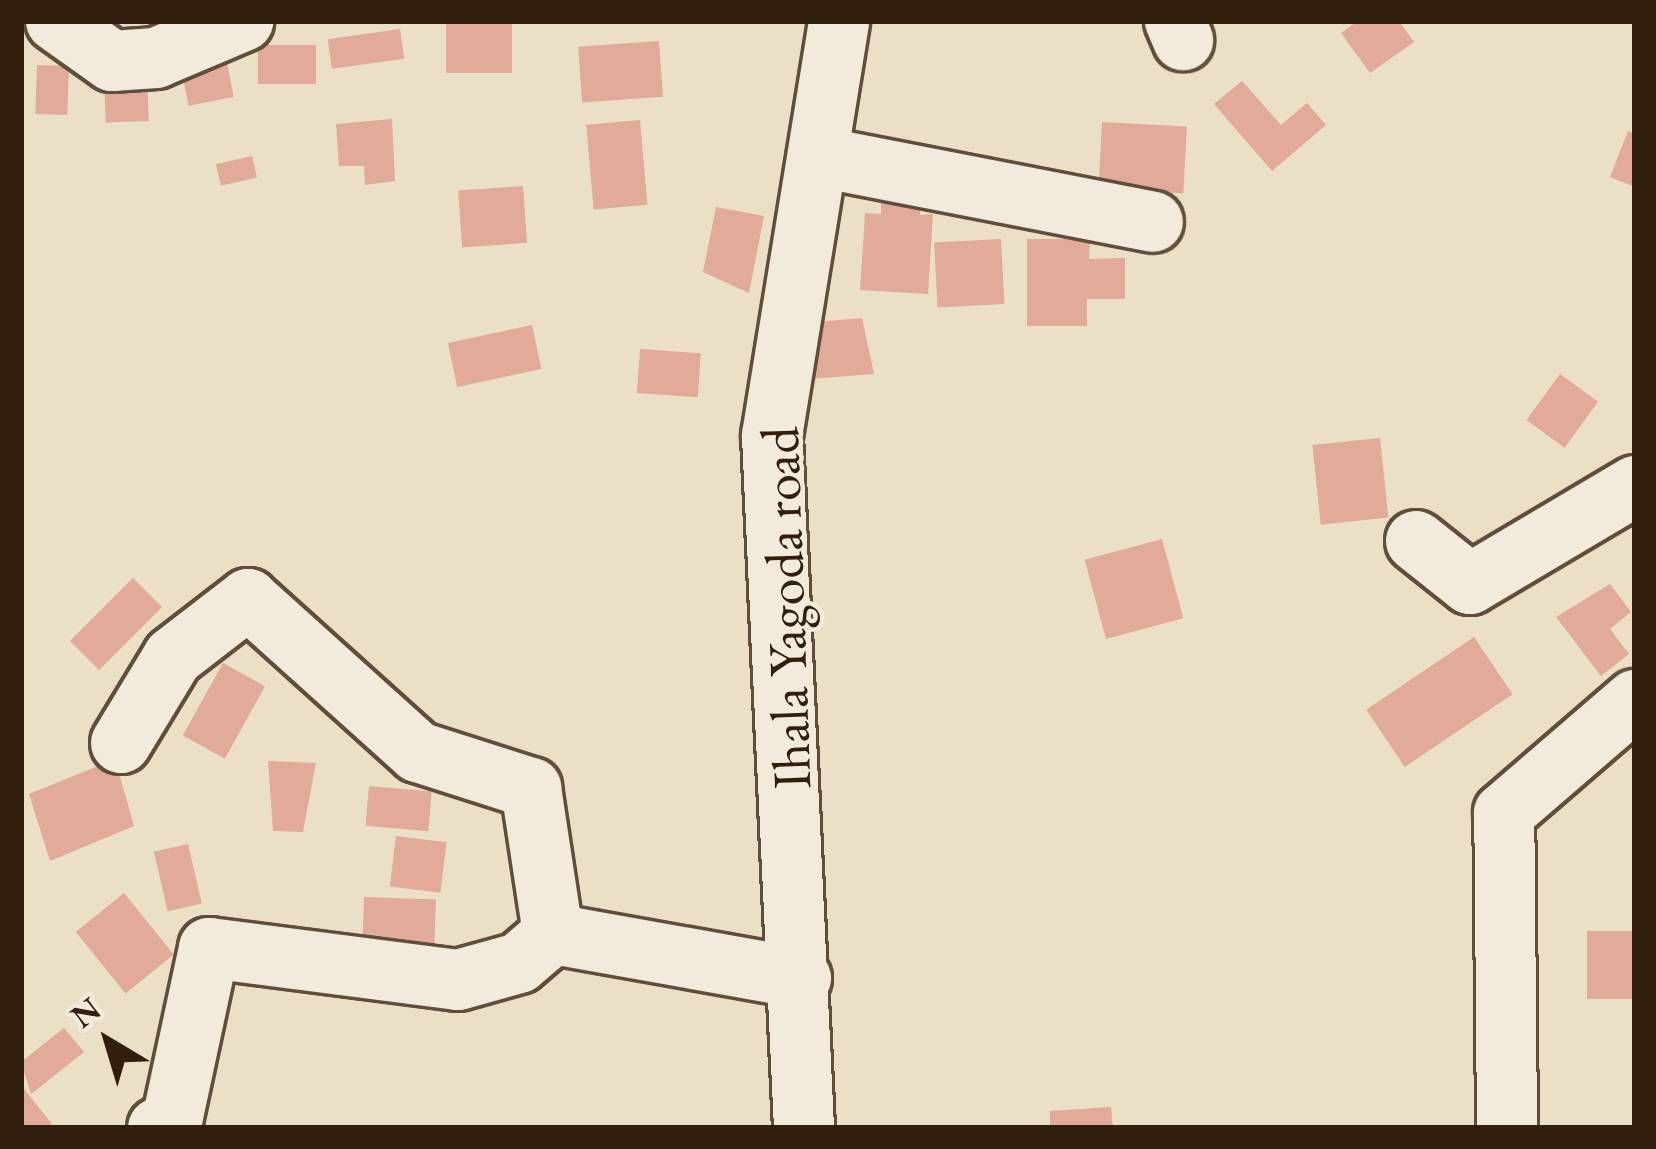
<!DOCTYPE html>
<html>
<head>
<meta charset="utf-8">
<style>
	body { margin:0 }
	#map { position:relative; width:1656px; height:1149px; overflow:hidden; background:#ebdfc6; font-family:"EB Garamond",serif }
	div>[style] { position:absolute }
	.building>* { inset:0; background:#e1aa9a; transform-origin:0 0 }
	.roads { filter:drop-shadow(3px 0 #604e3b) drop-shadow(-3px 0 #604e3b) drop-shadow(0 3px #604e3b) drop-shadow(0 -3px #604e3b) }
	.minor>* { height:60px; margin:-30px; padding:0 30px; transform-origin:30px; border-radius:30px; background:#f2eada }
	span { translate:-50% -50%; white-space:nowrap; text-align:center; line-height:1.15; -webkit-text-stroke:9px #f2eada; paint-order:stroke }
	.street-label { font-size:54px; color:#321e0d }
	.frame { position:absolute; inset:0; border:24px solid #321e0d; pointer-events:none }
	.north { position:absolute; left:48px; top:981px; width:120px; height:120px; -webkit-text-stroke:9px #f2eada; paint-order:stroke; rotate:322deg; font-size:33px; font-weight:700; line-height:48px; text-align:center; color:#321e0d }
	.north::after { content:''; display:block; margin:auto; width:42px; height:54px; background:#321e0d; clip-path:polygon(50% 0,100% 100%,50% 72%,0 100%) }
</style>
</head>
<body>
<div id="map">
	<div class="building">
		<div style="left:446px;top:21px;width:66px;height:52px"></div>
		<div style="clip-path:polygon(1358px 21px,1399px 21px,1414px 42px,1370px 73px,1341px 33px)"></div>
		<div style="left:400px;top:29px;width:30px;height:73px;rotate:82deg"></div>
		<div style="left:659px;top:41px;width:56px;height:81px;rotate:86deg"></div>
		<div style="left:223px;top:42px;width:56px;height:46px;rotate:79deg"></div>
		<div style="left:316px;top:45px;width:39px;height:58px;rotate:90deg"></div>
		<div style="left:37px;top:65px;width:32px;height:49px;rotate:2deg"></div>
		<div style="left:147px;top:71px;width:50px;height:43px;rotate:88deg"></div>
		<div style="clip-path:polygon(1242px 81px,1281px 125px,1307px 103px,1326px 125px,1272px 171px,1214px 104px)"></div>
		<div style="clip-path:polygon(392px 119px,395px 181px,365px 185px,364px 166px,339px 166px,336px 124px)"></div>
		<div style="left:640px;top:120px;width:85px;height:54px;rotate:85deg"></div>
		<div style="left:1102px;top:122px;width:85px;height:67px;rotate:3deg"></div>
		<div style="clip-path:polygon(1628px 131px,1635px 134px,1635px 187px,1610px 177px)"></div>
		<div style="left:252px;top:156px;width:22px;height:37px;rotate:77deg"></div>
		<div style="left:523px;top:186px;width:57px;height:65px;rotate:86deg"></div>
		<div style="clip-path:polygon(881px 193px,920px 195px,920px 215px,933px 214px,928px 294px,860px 290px,865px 213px,881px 214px)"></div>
		<div style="clip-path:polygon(716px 207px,764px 216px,749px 293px,703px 272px)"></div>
		<div style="left:1001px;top:239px;width:65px;height:67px;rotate:87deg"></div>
		<div style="clip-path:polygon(1027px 239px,1090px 239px,1089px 259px,1125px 258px,1125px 299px,1087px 299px,1087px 326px,1027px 326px)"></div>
		<div style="clip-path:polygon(862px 318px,874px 374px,797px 380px,795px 342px,819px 340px,817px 322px)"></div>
		<div style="left:532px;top:325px;width:45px;height:86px;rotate:78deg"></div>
		<div style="left:640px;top:349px;width:61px;height:44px;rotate:4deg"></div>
		<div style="left:1560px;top:374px;width:47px;height:57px;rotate:36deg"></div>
		<div style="left:1380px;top:438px;width:80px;height:68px;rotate:84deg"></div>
		<div style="left:1162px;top:539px;width:82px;height:80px;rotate:75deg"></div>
		<div style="left:133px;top:578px;width:41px;height:89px;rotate:45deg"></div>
		<div style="clip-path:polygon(1610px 584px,1631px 612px,1610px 629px,1629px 654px,1601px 676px,1556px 617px)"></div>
		<div style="left:1474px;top:637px;width:69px;height:130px;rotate:56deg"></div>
		<div style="left:223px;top:663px;width:48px;height:83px;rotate:29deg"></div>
		<div style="clip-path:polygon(115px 759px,134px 826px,50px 861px,29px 794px)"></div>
		<div style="clip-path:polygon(268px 761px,316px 763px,303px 832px,273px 831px)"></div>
		<div style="left:369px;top:786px;width:63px;height:40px;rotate:5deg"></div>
		<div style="left:396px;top:836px;width:51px;height:51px;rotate:7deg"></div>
		<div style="left:188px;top:844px;width:61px;height:35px;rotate:77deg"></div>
		<div style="left:124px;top:893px;width:79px;height:62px;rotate:51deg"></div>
		<div style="left:364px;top:897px;width:72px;height:53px;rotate:2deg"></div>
		<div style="left:1635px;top:931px;width:68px;height:48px;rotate:90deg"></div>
		<div style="clip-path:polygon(64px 1028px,84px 1052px,31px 1094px,21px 1062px)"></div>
		<div style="clip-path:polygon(21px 1085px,52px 1124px,47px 1128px,21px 1128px)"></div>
		<div style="clip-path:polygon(1111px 1107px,1113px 1128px,1050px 1128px,1050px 1111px)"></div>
	</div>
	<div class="roads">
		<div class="minor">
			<div style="left:56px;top:21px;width:69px;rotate:35.5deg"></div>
			<div style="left:112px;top:61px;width:44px;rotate:-3.9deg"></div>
			<div style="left:156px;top:58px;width:95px;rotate:-23deg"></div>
			<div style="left:1175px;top:21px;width:21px;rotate:67deg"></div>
			<div style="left:825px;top:158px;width:334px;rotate:11deg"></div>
			<div style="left:1416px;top:541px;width:69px;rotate:38.5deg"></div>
			<div style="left:1470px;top:584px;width:192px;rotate:-30.7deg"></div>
			<div style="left:121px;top:743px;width:100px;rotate:-58.8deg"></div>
			<div style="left:173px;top:657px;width:95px;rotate:-37.7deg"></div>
			<div style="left:248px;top:599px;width:229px;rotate:42deg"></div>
			<div style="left:418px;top:752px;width:119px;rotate:17.7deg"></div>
			<div style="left:531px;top:788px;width:148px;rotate:81.4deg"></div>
			<div style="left:158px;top:1128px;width:16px;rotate:-27deg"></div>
			<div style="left:172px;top:1121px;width:177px;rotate:-77.9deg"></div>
			<div style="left:209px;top:948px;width:251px;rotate:7.3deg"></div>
			<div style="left:458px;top:980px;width:63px;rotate:-15.6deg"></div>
			<div style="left:519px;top:963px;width:45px;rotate:-40.5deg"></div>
			<div style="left:553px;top:934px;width:252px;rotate:10.1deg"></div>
			<div style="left:804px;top:1128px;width:693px;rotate:-92.65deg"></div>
			<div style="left:772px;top:436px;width:420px;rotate:-80.8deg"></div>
			<div style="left:1507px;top:1128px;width:315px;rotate:-90.5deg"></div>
			<div style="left:1504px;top:813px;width:173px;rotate:-40.8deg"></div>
		</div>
	</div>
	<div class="street-label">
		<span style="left:785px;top:608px;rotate:-92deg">Ihala Yagoda road</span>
	</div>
	<div class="frame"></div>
	<div class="north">N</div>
</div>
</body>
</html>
